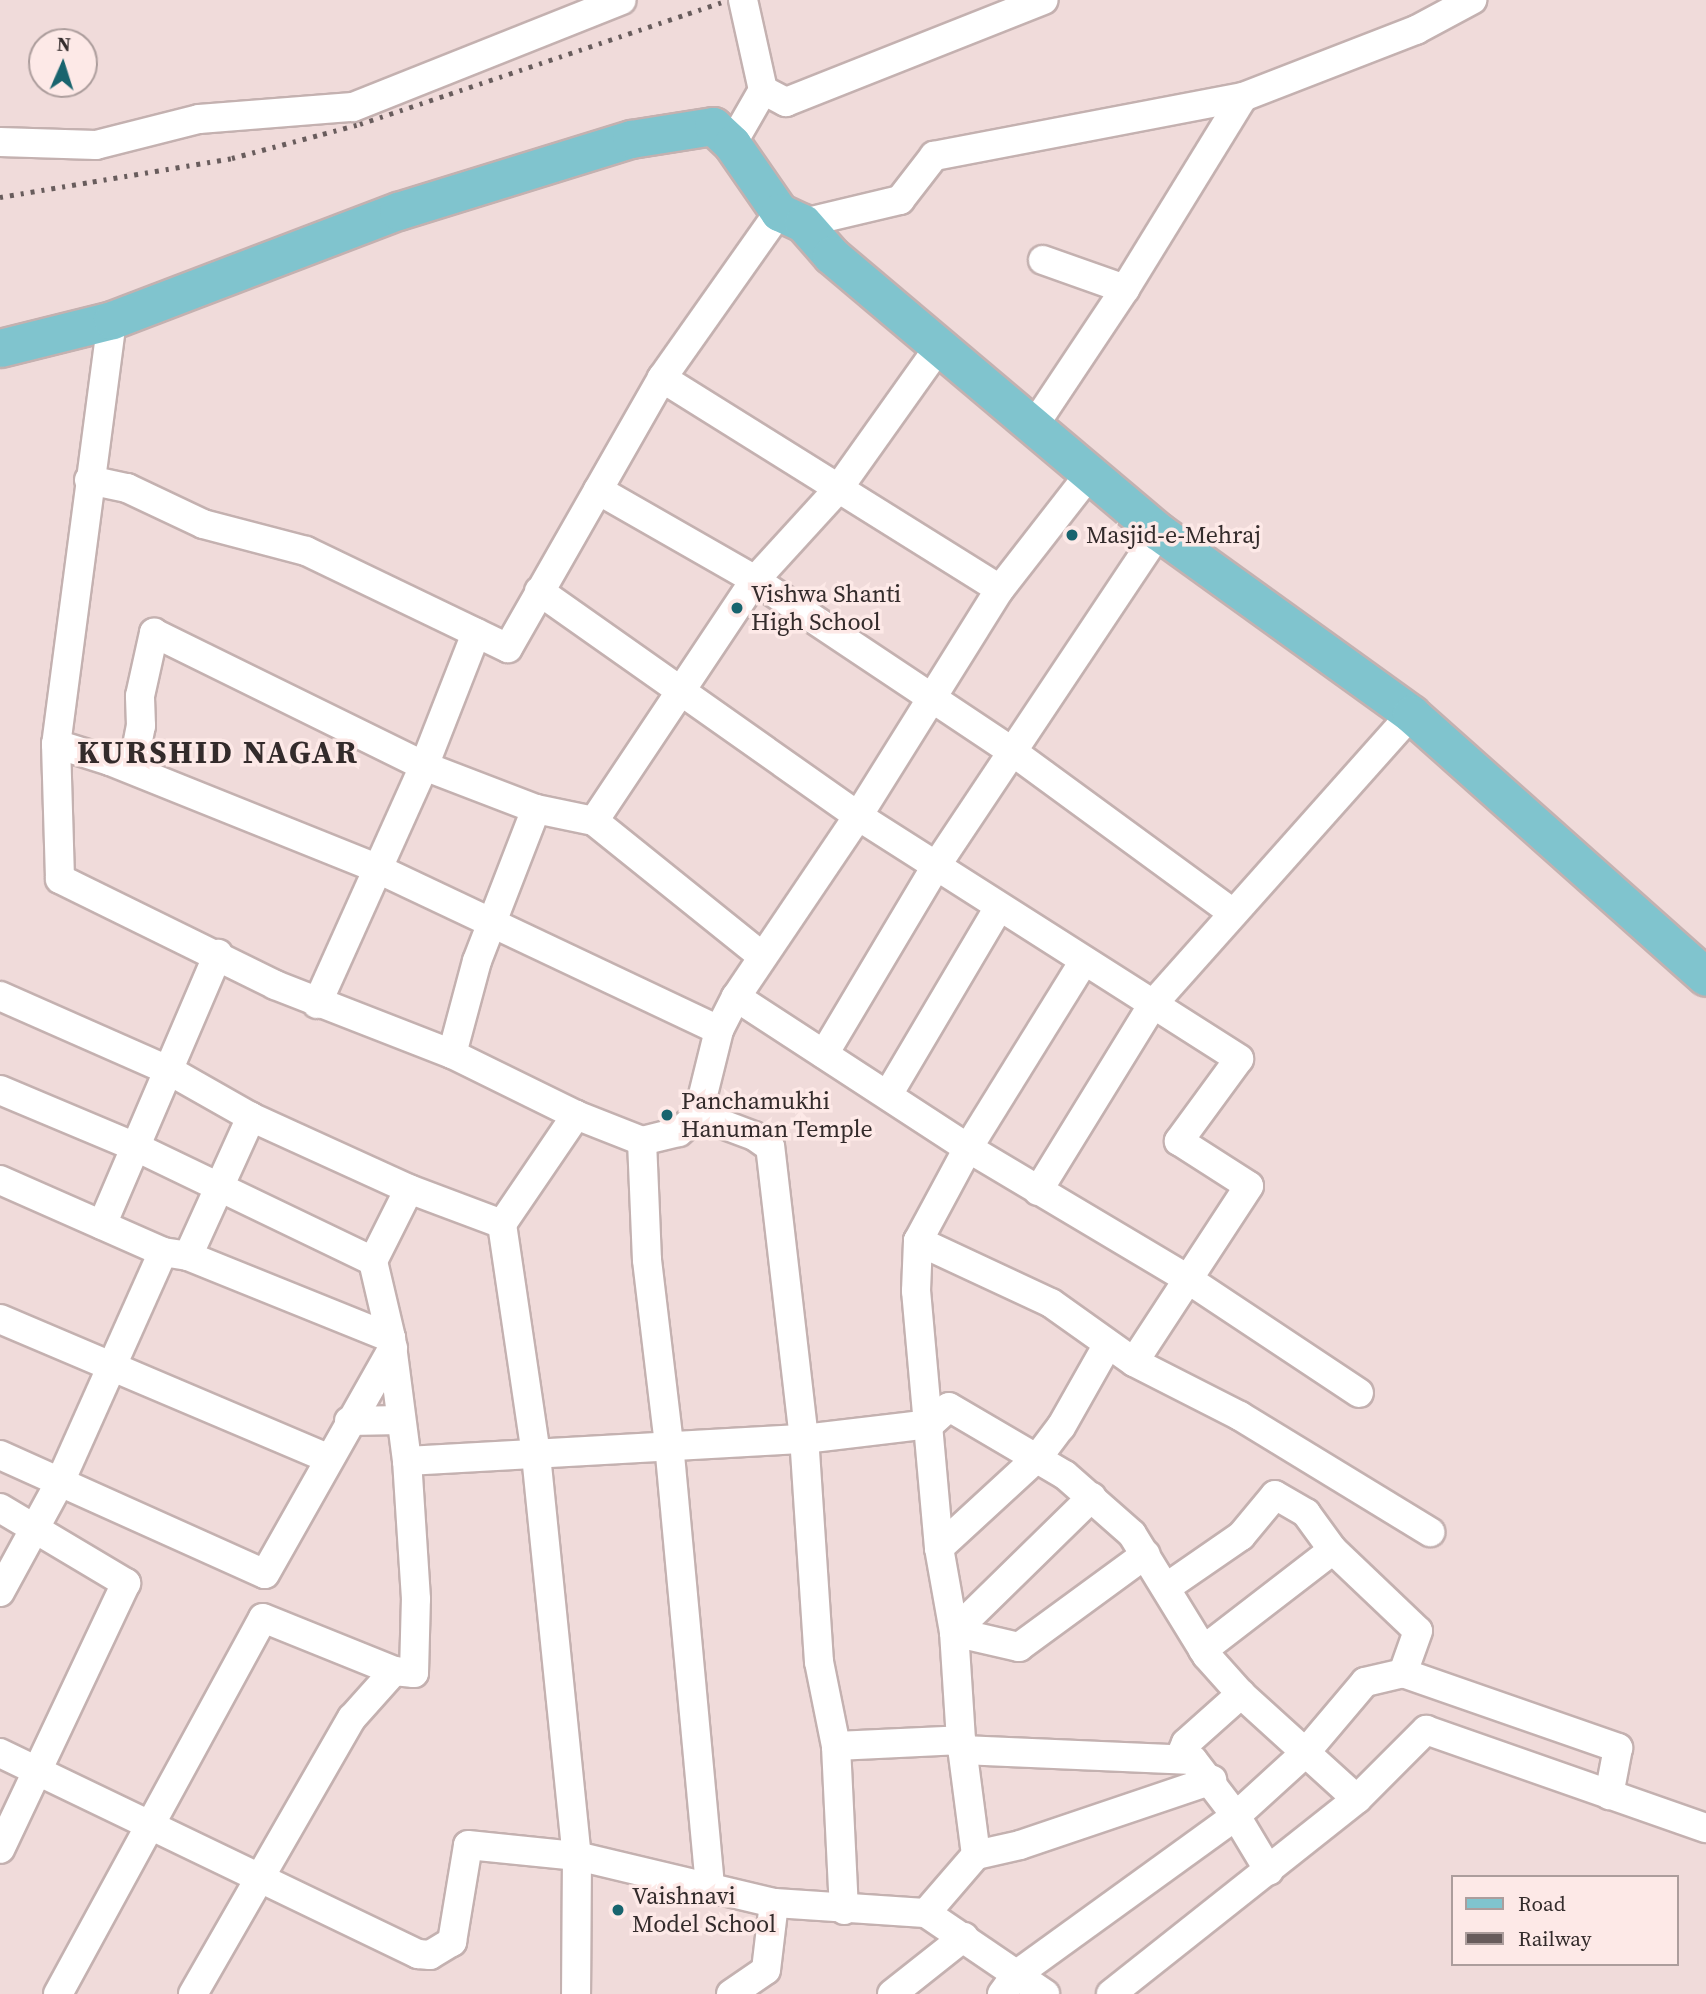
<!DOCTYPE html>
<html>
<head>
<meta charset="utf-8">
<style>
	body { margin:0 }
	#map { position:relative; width:1706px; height:1994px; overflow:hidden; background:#f0dbda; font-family:"Source Serif 4",serif }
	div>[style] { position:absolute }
	.roads { filter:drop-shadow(2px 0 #c4b1b0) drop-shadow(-2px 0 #c4b1b0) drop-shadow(0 2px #c4b1b0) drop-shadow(0 -2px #c4b1b0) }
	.minor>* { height:28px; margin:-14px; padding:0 14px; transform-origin:14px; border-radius:14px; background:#fff }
	.major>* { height:37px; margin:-18.5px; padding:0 18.5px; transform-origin:18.5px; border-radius:18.5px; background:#80c4ce }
	.rail>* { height:5px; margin-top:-2.5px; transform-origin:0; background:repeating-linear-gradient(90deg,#685c5c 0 3.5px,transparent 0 10.5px) }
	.dots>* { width:19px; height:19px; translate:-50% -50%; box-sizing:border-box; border:4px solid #fde9e7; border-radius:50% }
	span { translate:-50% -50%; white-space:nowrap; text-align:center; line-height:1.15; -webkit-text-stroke:7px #fde9e7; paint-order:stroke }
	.poi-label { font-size:24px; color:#332b2b }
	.left { translate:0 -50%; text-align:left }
	.district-label { font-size:32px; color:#332b2b; font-weight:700; letter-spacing:2px }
	.legend { position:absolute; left:1451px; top:1875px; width:228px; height:91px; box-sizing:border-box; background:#fde9e7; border:2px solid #ac9d9c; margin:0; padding:9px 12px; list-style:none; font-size:21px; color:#332b2b }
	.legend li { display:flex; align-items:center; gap:14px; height:35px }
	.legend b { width:35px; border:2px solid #ac9d9c }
	.north { position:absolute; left:28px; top:28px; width:70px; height:70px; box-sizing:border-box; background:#fde9e7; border:2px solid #ac9d9c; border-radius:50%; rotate:3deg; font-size:19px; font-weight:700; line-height:28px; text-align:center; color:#332b2b }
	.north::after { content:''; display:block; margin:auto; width:24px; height:32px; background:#18646e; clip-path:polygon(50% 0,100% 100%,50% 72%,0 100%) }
</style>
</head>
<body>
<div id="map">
	<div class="roads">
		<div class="minor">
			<div style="left:763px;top:90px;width:26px;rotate:28deg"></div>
			<div style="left:786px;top:102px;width:277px;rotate:-21.6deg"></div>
			<div style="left:0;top:142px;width:96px;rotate:1.8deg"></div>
			<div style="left:96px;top:145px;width:106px;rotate:-14.2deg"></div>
			<div style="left:199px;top:119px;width:154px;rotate:-4.5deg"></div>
			<div style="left:353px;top:107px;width:289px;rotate:-21.7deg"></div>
			<div style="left:732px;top:144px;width:62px;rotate:-60.1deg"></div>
			<div style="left:763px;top:90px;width:92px;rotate:-102.5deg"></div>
			<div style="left:803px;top:223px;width:100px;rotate:-13.3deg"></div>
			<div style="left:900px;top:200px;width:56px;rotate:-52.3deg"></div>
			<div style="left:934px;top:156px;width:315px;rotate:-10.8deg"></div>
			<div style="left:1043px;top:260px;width:87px;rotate:19.5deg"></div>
			<div style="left:112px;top:320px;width:428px;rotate:97.5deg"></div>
			<div style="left:56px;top:744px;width:135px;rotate:88.3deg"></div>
			<div style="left:60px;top:879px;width:240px;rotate:26.2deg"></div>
			<div style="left:275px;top:985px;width:190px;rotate:21.3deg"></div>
			<div style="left:452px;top:1054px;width:138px;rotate:26.2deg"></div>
			<div style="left:576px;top:1115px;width:71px;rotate:21.5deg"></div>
			<div style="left:642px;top:1141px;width:119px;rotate:87.6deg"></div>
			<div style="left:647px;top:1260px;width:185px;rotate:83.2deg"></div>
			<div style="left:669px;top:1444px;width:443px;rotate:84.7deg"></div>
			<div style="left:662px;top:378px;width:398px;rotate:32deg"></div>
			<div style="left:1033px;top:427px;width:166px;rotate:-56.3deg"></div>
			<div style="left:1125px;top:289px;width:225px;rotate:-58.4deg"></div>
			<div style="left:1243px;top:97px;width:186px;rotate:-21.2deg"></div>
			<div style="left:1416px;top:30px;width:64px;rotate:-28.2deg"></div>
			<div style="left:89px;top:480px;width:39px;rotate:12deg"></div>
			<div style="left:127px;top:488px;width:84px;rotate:25.3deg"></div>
			<div style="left:203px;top:524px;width:106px;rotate:14.7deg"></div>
			<div style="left:306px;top:551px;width:224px;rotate:25.7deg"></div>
			<div style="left:508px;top:648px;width:311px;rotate:-60.3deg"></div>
			<div style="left:662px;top:378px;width:203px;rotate:-54.8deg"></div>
			<div style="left:598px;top:490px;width:181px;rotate:29.8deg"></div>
			<div style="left:755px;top:580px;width:310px;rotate:33.7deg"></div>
			<div style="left:1013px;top:752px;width:273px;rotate:36.2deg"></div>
			<div style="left:539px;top:591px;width:390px;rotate:35.2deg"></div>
			<div style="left:858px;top:816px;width:452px;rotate:32.5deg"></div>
			<div style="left:1239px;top:1059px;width:102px;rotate:126.2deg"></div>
			<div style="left:1179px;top:1141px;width:83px;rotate:32.7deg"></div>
			<div style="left:1249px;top:1186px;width:210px;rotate:123.2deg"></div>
			<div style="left:56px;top:744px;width:57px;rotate:17.5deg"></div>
			<div style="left:110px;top:761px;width:289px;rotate:21.9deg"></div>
			<div style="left:378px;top:869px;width:377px;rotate:25.3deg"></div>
			<div style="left:110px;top:761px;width:25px;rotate:-11deg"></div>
			<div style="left:135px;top:756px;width:31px;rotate:-79deg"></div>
			<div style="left:141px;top:726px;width:30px;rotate:-92deg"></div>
			<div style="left:140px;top:696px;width:65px;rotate:-77.5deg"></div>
			<div style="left:154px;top:633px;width:301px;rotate:26.2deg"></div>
			<div style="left:424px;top:766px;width:120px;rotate:21deg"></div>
			<div style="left:536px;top:809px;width:59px;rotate:11.7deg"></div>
			<div style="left:594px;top:821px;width:290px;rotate:-56.3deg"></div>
			<div style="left:755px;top:580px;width:123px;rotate:-47.6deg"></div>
			<div style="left:838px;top:489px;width:174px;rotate:-54.6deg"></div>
			<div style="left:594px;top:821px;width:216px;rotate:38.8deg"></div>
			<div style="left:0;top:996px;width:186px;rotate:23.8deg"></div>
			<div style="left:170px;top:1071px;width:93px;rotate:29.6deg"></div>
			<div style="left:251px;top:1117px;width:174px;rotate:24.5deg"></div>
			<div style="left:409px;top:1189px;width:99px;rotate:20.6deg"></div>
			<div style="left:502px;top:1224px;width:233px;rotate:81.6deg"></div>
			<div style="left:536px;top:1455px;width:403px;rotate:84.2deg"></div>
			<div style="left:577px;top:1856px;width:138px;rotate:90.4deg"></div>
			<div style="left:736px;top:997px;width:277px;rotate:33.1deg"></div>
			<div style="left:968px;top:1148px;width:257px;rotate:30.8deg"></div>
			<div style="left:1189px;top:1280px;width:204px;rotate:33.6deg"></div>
			<div style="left:317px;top:1004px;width:261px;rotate:-65.8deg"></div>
			<div style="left:424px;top:766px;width:143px;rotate:-68.6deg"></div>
			<div style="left:452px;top:1054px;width:96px;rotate:-75deg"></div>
			<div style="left:477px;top:961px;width:163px;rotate:-68.8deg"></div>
			<div style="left:824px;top:1054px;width:219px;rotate:-59.2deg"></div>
			<div style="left:936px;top:866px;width:402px;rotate:-56.3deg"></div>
			<div style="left:0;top:1090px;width:150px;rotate:22.8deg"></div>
			<div style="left:138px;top:1148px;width:261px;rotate:25.7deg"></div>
			<div style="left:889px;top:1093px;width:216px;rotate:-59.4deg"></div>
			<div style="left:642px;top:1141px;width:38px;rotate:-14deg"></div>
			<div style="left:679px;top:1132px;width:25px;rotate:-42deg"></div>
			<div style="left:0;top:1180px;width:178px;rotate:23.8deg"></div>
			<div style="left:163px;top:1252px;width:25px;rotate:9deg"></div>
			<div style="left:188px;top:1256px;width:219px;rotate:22deg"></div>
			<div style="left:1038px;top:1191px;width:220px;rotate:-58.4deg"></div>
			<div style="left:1153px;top:1004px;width:388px;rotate:-48.3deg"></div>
			<div style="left:502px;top:1224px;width:132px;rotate:-55.8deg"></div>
			<div style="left:102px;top:1225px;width:295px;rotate:-66.8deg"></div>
			<div style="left:918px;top:1241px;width:147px;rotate:25deg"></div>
			<div style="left:1051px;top:1303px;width:102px;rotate:35.4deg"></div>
			<div style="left:1134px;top:1362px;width:119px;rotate:27deg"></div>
			<div style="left:1240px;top:1416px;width:223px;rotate:31.4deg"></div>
			<div style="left:188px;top:1256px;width:153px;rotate:-65.6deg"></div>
			<div style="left:0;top:1319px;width:356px;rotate:23deg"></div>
			<div style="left:349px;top:1421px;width:52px;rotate:-1.1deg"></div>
			<div style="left:0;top:1455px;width:290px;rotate:24.2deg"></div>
			<div style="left:265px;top:1574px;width:260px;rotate:-60.5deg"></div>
			<div style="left:407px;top:1461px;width:398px;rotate:-3.2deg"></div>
			<div style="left:804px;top:1439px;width:127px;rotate:-6.8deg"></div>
			<div style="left:930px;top:1424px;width:25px;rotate:-42deg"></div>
			<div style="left:949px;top:1407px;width:134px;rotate:30.4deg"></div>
			<div style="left:1065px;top:1475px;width:89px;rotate:41.4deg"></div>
			<div style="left:1132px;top:1534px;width:143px;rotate:58.4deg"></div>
			<div style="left:1207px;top:1656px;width:51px;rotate:48.2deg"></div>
			<div style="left:1241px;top:1694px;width:156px;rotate:42.2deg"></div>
			<div style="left:0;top:1508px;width:147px;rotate:30.8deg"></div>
			<div style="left:126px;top:1583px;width:294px;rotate:115.3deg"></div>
			<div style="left:939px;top:1548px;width:134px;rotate:-42.6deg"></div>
			<div style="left:1038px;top:1457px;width:38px;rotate:-53deg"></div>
			<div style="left:1061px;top:1427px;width:95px;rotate:-60.5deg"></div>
			<div style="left:1167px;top:1587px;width:90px;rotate:-34.6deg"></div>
			<div style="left:1241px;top:1536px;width:53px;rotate:-50.3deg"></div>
			<div style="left:1275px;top:1495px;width:36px;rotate:30deg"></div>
			<div style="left:1306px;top:1513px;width:46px;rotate:53.9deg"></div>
			<div style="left:0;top:1592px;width:125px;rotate:-61.4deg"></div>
			<div style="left:60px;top:1482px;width:252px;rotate:-65.9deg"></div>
			<div style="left:954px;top:1632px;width:67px;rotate:13deg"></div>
			<div style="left:1019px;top:1647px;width:157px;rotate:-36.2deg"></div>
			<div style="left:954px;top:1632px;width:193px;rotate:-44.4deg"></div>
			<div style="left:1203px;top:1650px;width:164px;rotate:-37.6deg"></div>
			<div style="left:1333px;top:1550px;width:117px;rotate:43.6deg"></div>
			<div style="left:1418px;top:1631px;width:45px;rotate:109.7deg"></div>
			<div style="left:836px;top:1746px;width:125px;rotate:-2.7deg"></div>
			<div style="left:962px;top:1750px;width:231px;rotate:2.5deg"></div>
			<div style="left:1193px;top:1760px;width:71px;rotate:52.5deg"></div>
			<div style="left:1236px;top:1816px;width:64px;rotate:59deg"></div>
			<div style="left:0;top:1753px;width:464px;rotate:25.7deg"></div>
			<div style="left:418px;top:1954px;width:12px;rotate:5deg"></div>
			<div style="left:430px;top:1955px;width:26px;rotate:-31deg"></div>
			<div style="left:452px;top:1942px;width:98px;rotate:-80.6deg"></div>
			<div style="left:468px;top:1845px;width:110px;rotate:5.8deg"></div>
			<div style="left:577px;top:1856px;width:203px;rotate:13.4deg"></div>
			<div style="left:774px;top:1903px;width:152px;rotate:3.8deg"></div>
			<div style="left:926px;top:1913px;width:144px;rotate:34.2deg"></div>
			<div style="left:1180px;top:1757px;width:15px;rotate:-67deg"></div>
			<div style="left:1186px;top:1743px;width:74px;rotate:-41.7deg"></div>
			<div style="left:976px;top:1855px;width:116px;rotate:-97.4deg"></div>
			<div style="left:961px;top:1740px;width:108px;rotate:-93.7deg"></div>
			<div style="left:954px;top:1632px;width:85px;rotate:-100.1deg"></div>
			<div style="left:939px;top:1548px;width:258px;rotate:-95.1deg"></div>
			<div style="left:916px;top:1291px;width:50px;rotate:-87.7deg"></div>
			<div style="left:918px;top:1241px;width:106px;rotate:-61.7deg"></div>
			<div style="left:968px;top:1148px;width:220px;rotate:-58.2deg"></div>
			<div style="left:844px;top:1910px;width:164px;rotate:-92.8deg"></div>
			<div style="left:836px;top:1746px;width:86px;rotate:-101.4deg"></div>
			<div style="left:819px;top:1662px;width:224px;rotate:-93.8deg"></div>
			<div style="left:804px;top:1439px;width:294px;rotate:-96.6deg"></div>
			<div style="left:770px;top:1147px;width:19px;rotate:-145deg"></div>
			<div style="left:754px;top:1136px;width:60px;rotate:-159.4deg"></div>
			<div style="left:698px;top:1115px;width:88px;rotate:-76.1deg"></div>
			<div style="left:719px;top:1030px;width:37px;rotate:-63deg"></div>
			<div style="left:736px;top:997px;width:218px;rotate:-56deg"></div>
			<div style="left:858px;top:816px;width:268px;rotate:-58deg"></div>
			<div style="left:1000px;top:589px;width:143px;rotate:-52.1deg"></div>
			<div style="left:926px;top:1913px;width:77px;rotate:-49.2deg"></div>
			<div style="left:976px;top:1855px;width:45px;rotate:-12.8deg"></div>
			<div style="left:1020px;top:1845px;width:203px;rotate:-18.7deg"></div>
			<div style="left:58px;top:1994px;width:428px;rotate:-61.4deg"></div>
			<div style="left:263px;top:1618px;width:141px;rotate:22deg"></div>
			<div style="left:394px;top:1671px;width:20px;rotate:6deg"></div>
			<div style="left:414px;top:1673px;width:74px;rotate:-88.5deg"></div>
			<div style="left:416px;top:1599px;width:138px;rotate:-93.7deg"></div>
			<div style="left:407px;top:1461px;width:124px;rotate:-97.4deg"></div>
			<div style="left:391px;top:1338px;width:79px;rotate:-103.2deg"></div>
			<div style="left:373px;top:1261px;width:80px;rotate:-63.4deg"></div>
			<div style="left:193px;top:1994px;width:319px;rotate:-60.1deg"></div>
			<div style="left:352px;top:1718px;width:63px;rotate:-48.2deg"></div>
			<div style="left:731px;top:1994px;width:42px;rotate:-34.4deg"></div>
			<div style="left:766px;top:1970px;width:67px;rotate:-83.2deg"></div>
			<div style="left:892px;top:1994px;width:92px;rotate:-38.4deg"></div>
			<div style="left:1002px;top:1994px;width:24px;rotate:-54deg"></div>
			<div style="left:1016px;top:1975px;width:271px;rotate:-35.9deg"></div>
			<div style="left:1236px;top:1816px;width:93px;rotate:-42.4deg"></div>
			<div style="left:1305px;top:1753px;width:93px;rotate:-49.8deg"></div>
			<div style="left:1365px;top:1682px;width:39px;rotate:-13deg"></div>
			<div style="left:1403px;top:1673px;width:228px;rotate:19.2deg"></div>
			<div style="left:1618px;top:1748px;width:48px;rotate:100.8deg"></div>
			<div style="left:1111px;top:1994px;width:314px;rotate:-38.4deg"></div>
			<div style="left:1357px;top:1799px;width:98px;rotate:-45deg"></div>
			<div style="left:1426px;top:1730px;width:297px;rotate:19.3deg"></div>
		</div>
		<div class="major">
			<div style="left:0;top:348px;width:115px;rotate:-14deg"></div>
			<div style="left:112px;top:320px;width:306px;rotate:-20.9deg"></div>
			<div style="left:398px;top:211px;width:244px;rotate:-17.2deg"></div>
			<div style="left:631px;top:139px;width:83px;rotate:-9deg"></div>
			<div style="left:713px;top:126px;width:26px;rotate:43deg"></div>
			<div style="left:732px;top:144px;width:83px;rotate:55.3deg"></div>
			<div style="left:779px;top:212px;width:26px;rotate:25deg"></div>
			<div style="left:803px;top:223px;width:43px;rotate:48.8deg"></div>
			<div style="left:831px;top:255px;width:429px;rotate:40.2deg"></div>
			<div style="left:1159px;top:532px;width:311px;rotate:35.8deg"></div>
			<div style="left:1411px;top:714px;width:395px;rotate:41.7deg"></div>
		</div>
	</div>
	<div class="rail">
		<div style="left:0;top:197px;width:235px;rotate:-9.5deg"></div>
		<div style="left:232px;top:158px;width:132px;rotate:-14.9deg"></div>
		<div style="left:360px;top:124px;width:388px;rotate:-18.6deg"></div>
	</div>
	<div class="dots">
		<div style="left:1072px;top:535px;background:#18646e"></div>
		<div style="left:737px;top:608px;background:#18646e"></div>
		<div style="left:667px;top:1115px;background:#18646e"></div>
		<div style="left:618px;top:1910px;background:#18646e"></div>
	</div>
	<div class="poi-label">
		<span class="left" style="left:1086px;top:535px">Masjid-e-Mehraj</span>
		<span class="left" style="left:751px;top:608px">Vishwa Shanti<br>High School</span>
		<span class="left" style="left:681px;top:1115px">Panchamukhi<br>Hanuman Temple</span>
		<span class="left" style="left:632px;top:1910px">Vaishnavi<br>Model School</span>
	</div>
	<div class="district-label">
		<span style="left:218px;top:752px">KURSHID NAGAR</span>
	</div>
	<ul class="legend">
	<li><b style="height:9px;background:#80c4ce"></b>Road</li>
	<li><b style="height:9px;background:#685c5c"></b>Railway</li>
	</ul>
	<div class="north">N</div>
</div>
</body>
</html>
